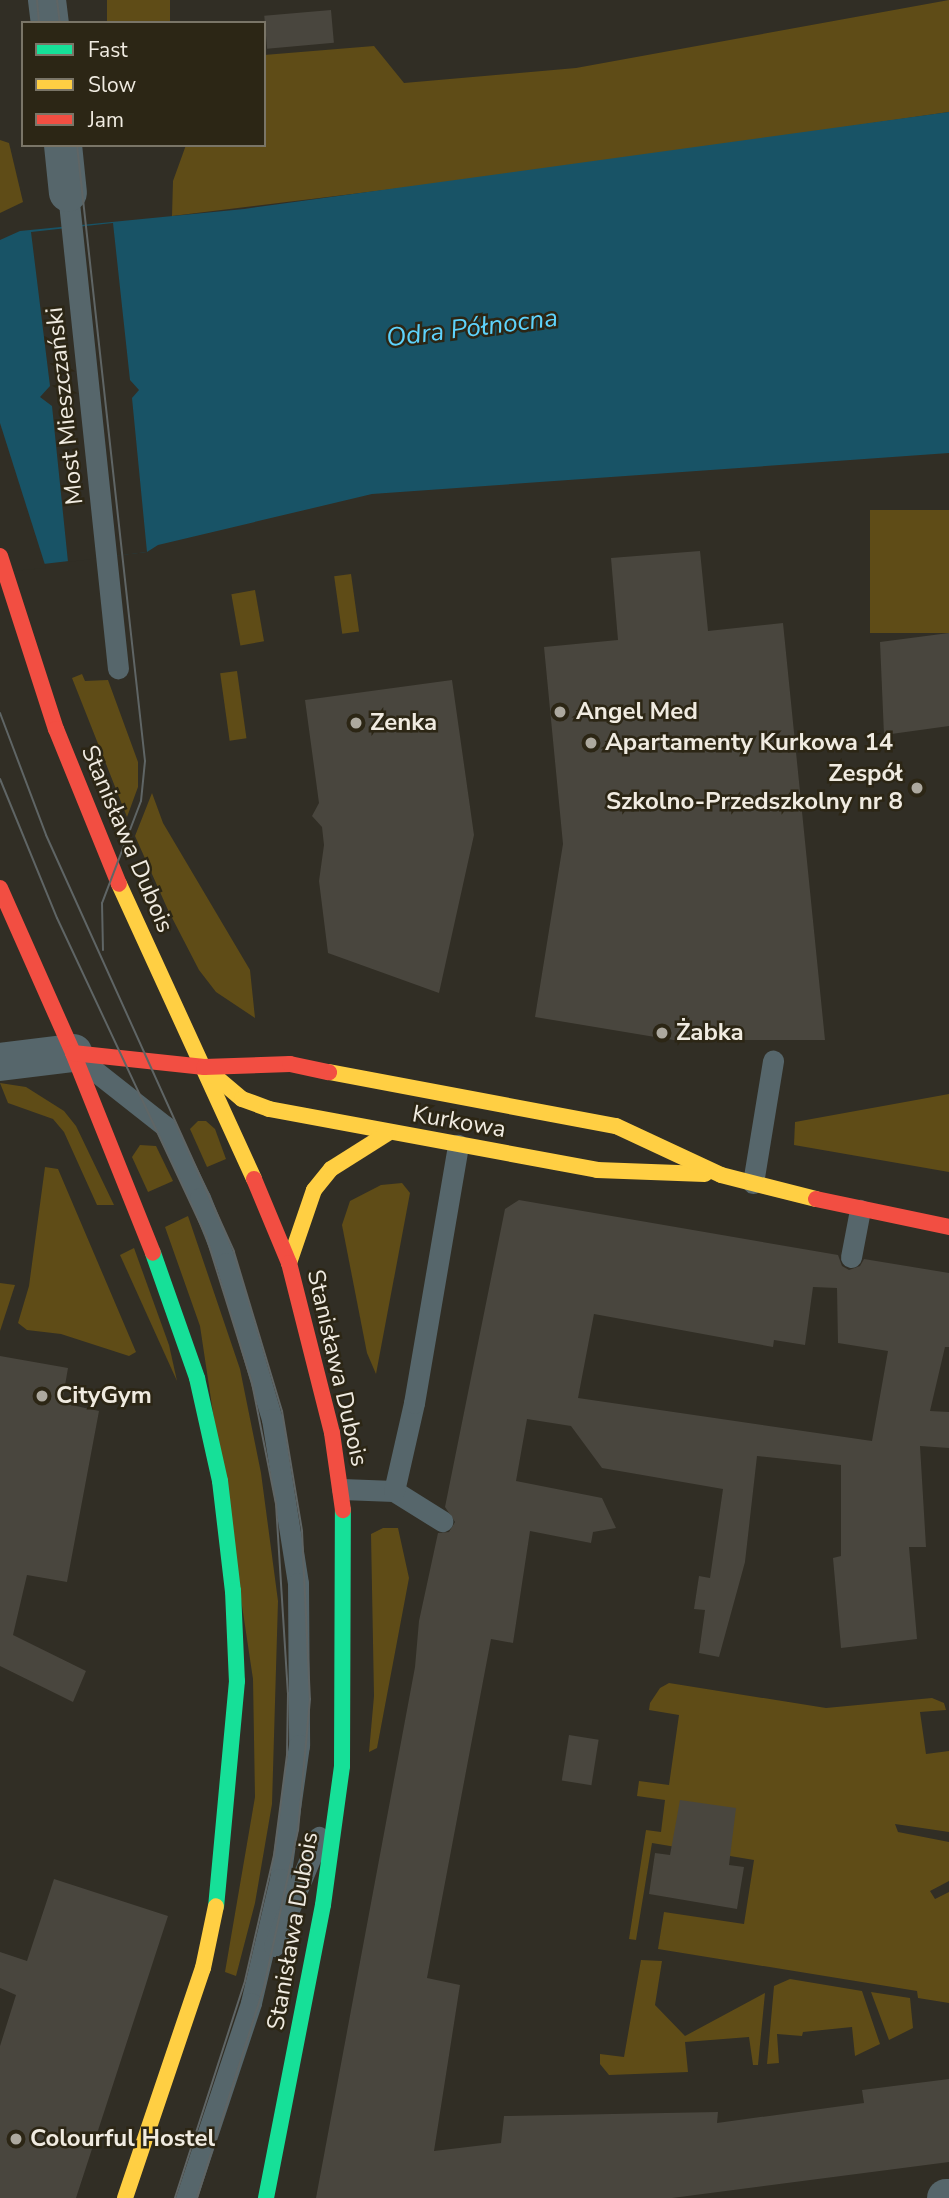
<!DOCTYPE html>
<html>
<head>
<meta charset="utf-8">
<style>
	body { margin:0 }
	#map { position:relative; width:949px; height:2198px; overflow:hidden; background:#312e25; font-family:"Nunito Sans",sans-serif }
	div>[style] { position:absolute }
	.green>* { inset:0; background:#5f4c17; transform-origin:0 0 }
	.water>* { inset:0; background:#185366 }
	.pier>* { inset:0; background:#312e25 }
	.building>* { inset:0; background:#49463e; transform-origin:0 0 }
	.lane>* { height:21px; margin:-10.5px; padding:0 10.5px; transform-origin:10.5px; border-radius:10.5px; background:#56666b }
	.street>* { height:38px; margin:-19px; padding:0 19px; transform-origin:19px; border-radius:19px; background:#56666b }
	.fast>* { height:16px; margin:-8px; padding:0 8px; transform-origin:8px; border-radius:8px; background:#16e098 }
	.slow>* { height:16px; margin:-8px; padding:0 8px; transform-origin:8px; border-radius:8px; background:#ffcf43 }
	.jam>* { height:16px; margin:-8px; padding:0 8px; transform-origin:8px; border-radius:8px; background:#f24e42 }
	.tram>* { height:2px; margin:-1px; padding:0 1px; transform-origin:1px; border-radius:1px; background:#5f6565 }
	.dots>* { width:19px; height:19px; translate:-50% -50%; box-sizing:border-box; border:4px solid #2c2615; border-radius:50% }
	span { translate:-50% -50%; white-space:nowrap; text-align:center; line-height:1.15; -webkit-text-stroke:5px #2c2615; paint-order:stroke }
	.street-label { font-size:24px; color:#f0ebe1 }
	.poi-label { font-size:24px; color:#f0ebe1; font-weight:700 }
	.left { translate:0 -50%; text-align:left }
	.right { translate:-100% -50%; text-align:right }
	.water-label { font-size:26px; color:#5ed3fc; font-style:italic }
	.legend { position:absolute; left:21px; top:21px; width:245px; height:126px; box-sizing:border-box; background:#2c2615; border:2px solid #7a7567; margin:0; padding:9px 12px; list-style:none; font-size:21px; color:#f0ebe1 }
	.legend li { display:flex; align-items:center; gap:14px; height:35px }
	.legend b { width:35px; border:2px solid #7a7567 }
</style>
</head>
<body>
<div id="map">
	<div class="green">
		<div style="left:107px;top:0;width:63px;height:23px"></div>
		<div style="clip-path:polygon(949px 0,949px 112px,525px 173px,172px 216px,173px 181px,186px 145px,264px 145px,264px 55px,374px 46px,404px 83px,576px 68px)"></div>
		<div style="clip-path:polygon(0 140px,9px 143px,23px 202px,0 213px)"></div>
		<div style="left:949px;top:510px;width:123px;height:79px;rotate:90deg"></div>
		<div style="left:351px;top:574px;width:58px;height:17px;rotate:82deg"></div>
		<div style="left:255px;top:590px;width:52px;height:24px;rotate:80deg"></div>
		<div style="left:237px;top:671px;width:68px;height:17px;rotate:82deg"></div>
		<div style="clip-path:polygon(82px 674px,85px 681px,108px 680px,138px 762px,138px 787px,127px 817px,72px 678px)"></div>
		<div style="clip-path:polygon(152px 793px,163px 823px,250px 970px,255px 1018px,216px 992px,199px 970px,168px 910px,135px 836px)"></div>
		<div style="clip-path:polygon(0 1083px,26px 1087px,64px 1111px,76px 1126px,114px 1205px,97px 1205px,64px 1132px,53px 1119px,8px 1103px)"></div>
		<div style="clip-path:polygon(949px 1094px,949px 1172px,794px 1145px,795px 1122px)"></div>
		<div style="clip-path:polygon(198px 1121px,206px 1121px,215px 1129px,226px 1159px,207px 1167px,190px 1129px)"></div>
		<div style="clip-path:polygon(140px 1145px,156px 1146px,173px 1181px,148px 1192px,132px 1157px)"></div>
		<div style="clip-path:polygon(45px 1167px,58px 1169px,136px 1352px,129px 1356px,61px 1334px,27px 1330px,18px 1323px,29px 1286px)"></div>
		<div style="clip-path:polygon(402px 1183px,410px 1193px,376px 1374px,367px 1353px,342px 1225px,350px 1201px,381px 1185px)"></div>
		<div style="clip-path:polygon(188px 1216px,240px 1369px,261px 1473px,278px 1601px,272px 1804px,255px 1903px,236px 1976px,225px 1972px,255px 1797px,253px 1679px,200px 1326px,165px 1227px)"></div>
		<div style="clip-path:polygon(134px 1248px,169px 1345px,177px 1381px,120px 1255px)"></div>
		<div style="clip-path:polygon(0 1283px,15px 1285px,0 1331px)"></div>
		<div style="clip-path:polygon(383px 1528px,398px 1528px,409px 1578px,377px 1748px,369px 1752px,374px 1696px,371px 1534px)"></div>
		<div style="clip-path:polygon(669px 1683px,826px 1708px,932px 1698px,944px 1703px,946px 1710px,920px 1712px,926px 1754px,949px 1751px,949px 1832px,895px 1824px,898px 1832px,949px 1842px,949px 1881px,930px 1891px,935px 1899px,949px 1892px,949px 2003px,918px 1998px,917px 1991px,658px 1949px,664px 1912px,744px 1924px,754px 1860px,652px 1843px,636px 1940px,629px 1939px,646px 1830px,661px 1832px,665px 1800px,637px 1796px,639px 1781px,669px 1785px,679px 1715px,649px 1710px,650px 1703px,660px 1688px)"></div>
		<div style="clip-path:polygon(641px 1960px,662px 1961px,655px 2005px,685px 2036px,765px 1993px,758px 2065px,753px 2065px,749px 2037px,685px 2042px,688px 2072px,609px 2075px,600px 2064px,600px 2054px,624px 2057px)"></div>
		<div style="clip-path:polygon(790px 1979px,862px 1991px,880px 2044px,855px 2056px,852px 2027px,803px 2032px,802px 2036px,777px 2034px,779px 2063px,767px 2064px,774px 1986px)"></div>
		<div style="clip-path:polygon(871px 1992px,910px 1998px,913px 2028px,889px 2040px)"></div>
	</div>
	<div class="water">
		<div style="clip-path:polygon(949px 112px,949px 453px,372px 494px,158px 545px,147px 552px,0 569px,0 240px,20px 231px,244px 209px)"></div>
	</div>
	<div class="pier">
		<div style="clip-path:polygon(113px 223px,130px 380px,139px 390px,132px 398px,147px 552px,68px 562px,52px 406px,40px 397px,50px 386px,31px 232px)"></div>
		<div style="clip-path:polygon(0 423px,46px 568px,0 572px)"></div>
	</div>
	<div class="building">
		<div style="left:331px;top:10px;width:33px;height:67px;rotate:85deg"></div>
		<div style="clip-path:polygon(700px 551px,708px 631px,783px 623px,825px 1040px,673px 1040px,535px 1017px,563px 844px,544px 647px,618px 640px,611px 558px)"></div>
		<div style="clip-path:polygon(949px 633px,949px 726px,884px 735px,880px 642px)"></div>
		<div style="clip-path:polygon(452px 680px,474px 835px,439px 993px,328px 953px,319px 881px,324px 845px,322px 827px,312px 816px,319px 803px,305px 700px)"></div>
		<div style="clip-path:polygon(evenodd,519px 1200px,838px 1255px,842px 1266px,849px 1270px,860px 1266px,864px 1259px,949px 1273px,949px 1347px,945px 1347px,930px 1411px,949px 1412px,949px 1448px,920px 1446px,926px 1547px,909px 1547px,917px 1639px,841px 1648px,833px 1558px,841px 1556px,841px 1465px,757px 1456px,745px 1562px,719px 1657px,699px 1653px,705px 1610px,694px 1609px,699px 1576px,710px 1578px,723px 1489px,602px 1468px,571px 1426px,527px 1419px,516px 1481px,602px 1498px,616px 1528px,593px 1532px,591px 1543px,530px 1531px,513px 1643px,491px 1639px,427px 1978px,460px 1985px,434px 2151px,501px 2143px,504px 2116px,718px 2112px,717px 2123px,864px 2103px,862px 2090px,949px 2079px,949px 2162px,672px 2198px,316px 2198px,415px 1667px,419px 1621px,438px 1533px,449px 1532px,455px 1522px,445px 1507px,505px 1209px,519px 1200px,813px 1287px,837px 1288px,838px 1343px,888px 1351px,872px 1441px,578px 1398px,594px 1314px,773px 1347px,774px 1340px,805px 1345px,813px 1287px)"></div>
		<div style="clip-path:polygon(0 1356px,68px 1368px,62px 1403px,99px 1411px,67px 1582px,27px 1575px,13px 1635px,86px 1671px,73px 1702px,0 1666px)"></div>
		<div style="left:569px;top:1735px;width:30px;height:46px;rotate:9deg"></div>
		<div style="clip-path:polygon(680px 1800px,736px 1808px,729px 1865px,744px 1867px,737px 1909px,649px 1894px,655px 1853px,670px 1855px)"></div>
		<div style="clip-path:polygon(54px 1879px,168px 1916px,76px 2198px,0 2198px,0 2046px,16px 1995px,0 1988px,0 1952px,27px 1961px)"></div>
	</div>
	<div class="lane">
		<div style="left:68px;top:193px;width:478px;rotate:84deg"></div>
		<div style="left:81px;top:1060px;width:107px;rotate:38.2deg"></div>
		<div style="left:165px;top:1126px;width:80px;rotate:64.1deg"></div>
		<div style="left:200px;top:1198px;width:70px;rotate:68.2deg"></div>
		<div style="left:226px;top:1263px;width:163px;rotate:73.6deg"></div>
		<div style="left:272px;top:1419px;width:166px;rotate:81deg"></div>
		<div style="left:298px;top:1583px;width:162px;rotate:89.6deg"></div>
		<div style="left:299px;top:1745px;width:135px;rotate:98.1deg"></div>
		<div style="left:280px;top:1879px;width:127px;rotate:103.2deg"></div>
		<div style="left:251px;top:2003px;width:206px;rotate:108.4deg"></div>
		<div style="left:753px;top:1183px;width:124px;rotate:-80.7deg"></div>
		<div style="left:851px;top:1257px;width:48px;rotate:-79.2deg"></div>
		<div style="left:342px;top:1489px;width:52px;rotate:2.2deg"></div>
		<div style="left:394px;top:1491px;width:57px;rotate:32deg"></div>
		<div style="left:394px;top:1491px;width:90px;rotate:-77.2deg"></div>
		<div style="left:414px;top:1403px;width:262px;rotate:-80.3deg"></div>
		<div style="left:274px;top:1946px;width:118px;rotate:-67.6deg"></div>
	</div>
	<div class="street">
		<div style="left:47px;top:0;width:23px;rotate:83deg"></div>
		<div style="left:63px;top:145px;width:48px;rotate:84.1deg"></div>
		<div style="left:0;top:1062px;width:74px;rotate:-7deg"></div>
		<div style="left:946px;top:2198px;width:3px"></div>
	</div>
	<div class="fast">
		<div style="left:153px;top:1253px;width:133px;rotate:70.6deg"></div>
		<div style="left:197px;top:1378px;width:106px;rotate:77.4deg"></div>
		<div style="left:220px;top:1481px;width:111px;rotate:83.3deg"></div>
		<div style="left:233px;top:1591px;width:90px;rotate:87.5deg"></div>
		<div style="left:237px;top:1681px;width:226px;rotate:95.3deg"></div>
		<div style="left:266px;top:2198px;width:298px;rotate:-79deg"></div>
		<div style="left:323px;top:1905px;width:140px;rotate:-82.2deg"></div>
		<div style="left:342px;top:1766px;width:256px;rotate:-89.8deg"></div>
	</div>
	<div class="slow">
		<div style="left:119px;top:884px;width:324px;rotate:65.4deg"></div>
		<div style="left:209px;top:1071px;width:43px;rotate:40.3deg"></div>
		<div style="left:242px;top:1099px;width:29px;rotate:20deg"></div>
		<div style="left:269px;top:1109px;width:334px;rotate:10.5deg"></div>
		<div style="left:597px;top:1170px;width:108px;rotate:2.1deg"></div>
		<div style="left:329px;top:1072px;width:292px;rotate:10.7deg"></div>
		<div style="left:616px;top:1126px;width:116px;rotate:25deg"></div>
		<div style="left:721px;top:1175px;width:98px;rotate:14.2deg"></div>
		<div style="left:289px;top:1263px;width:77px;rotate:-71.1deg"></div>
		<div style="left:314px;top:1190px;width:27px;rotate:-51deg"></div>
		<div style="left:331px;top:1169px;width:67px;rotate:-32.3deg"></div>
		<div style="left:125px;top:2198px;width:243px;rotate:-71.3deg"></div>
		<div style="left:203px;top:1968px;width:63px;rotate:-78.2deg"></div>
	</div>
	<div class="jam">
		<div style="left:0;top:556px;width:182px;rotate:72.1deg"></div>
		<div style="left:56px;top:729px;width:167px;rotate:67.9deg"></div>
		<div style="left:0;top:888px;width:180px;rotate:66.1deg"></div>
		<div style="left:73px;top:1053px;width:215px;rotate:68.2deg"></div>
		<div style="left:73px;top:1053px;width:132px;rotate:6.1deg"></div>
		<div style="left:204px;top:1067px;width:86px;rotate:-2deg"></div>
		<div style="left:290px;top:1064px;width:40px;rotate:12deg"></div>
		<div style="left:254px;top:1179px;width:91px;rotate:67.4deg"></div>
		<div style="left:289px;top:1263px;width:175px;rotate:75.8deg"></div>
		<div style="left:332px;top:1433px;width:78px;rotate:81.9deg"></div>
		<div style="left:816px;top:1199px;width:136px;rotate:11.9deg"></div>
	</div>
	<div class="tram">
		<div style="left:37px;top:0;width:23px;rotate:85deg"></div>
		<div style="left:57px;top:0;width:23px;rotate:83deg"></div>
		<div style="left:77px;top:145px;width:620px;rotate:83.7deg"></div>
		<div style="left:145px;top:761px;width:40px;rotate:95.7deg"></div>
		<div style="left:141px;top:801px;width:109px;rotate:110.9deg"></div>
		<div style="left:102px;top:903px;width:47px;rotate:88.8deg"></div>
		<div style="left:0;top:713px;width:130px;rotate:69.3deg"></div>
		<div style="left:46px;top:835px;width:457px;rotate:65.7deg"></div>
		<div style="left:234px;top:1252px;width:166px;rotate:73.2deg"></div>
		<div style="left:282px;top:1411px;width:122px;rotate:80.5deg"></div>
		<div style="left:302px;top:1531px;width:168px;rotate:87.3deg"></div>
		<div style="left:310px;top:1699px;width:132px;rotate:95.2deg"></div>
		<div style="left:298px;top:1830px;width:161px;rotate:102.2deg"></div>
		<div style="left:264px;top:1987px;width:221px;rotate:107.6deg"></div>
		<div style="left:0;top:779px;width:150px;rotate:67.7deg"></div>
		<div style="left:57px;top:918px;width:351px;rotate:64.9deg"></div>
		<div style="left:206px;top:1236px;width:154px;rotate:72.6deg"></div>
		<div style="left:252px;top:1383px;width:123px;rotate:78.8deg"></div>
		<div style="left:276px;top:1504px;width:189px;rotate:86.4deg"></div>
		<div style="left:288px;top:1693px;width:62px;rotate:90.9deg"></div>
		<div style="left:287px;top:1755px;width:101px;rotate:97.4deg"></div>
		<div style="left:274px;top:1855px;width:129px;rotate:103deg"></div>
		<div style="left:245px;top:1981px;width:228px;rotate:107.9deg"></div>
	</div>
	<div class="dots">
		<div style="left:560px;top:712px;background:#ada99f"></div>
		<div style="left:356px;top:723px;background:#ada99f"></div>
		<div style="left:591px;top:743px;background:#ada99f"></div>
		<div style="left:917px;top:788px;background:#ada99f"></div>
		<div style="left:662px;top:1033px;background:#ada99f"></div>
		<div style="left:42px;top:1396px;background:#ada99f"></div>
		<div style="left:16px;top:2139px;background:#ada99f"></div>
	</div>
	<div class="street-label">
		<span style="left:65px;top:406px;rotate:-96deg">Most Mieszczański</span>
		<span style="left:127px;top:839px;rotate:67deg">Stanisława Dubois</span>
		<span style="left:459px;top:1122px;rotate:10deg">Kurkowa</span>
		<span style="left:337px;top:1368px;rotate:77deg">Stanisława Dubois</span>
		<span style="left:293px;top:1931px;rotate:-80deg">Stanisława Dubois</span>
	</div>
	<div class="poi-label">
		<span class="left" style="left:576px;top:712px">Angel Med</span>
		<span class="left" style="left:370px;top:723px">Zenka</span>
		<span class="left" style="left:605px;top:743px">Apartamenty Kurkowa 14</span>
		<span class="right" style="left:903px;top:788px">Zespół<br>Szkolno-Przedszkolny nr 8</span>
		<span class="left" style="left:676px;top:1033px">Żabka</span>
		<span class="left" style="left:56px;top:1396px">CityGym</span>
		<span class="left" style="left:30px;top:2139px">Colourful Hostel</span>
	</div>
	<div class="water-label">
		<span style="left:472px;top:328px;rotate:-7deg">Odra Północna</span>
	</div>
	<ul class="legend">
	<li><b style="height:9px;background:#16e098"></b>Fast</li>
	<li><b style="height:9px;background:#ffcf43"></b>Slow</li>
	<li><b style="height:9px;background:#f24e42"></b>Jam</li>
	</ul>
</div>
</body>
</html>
